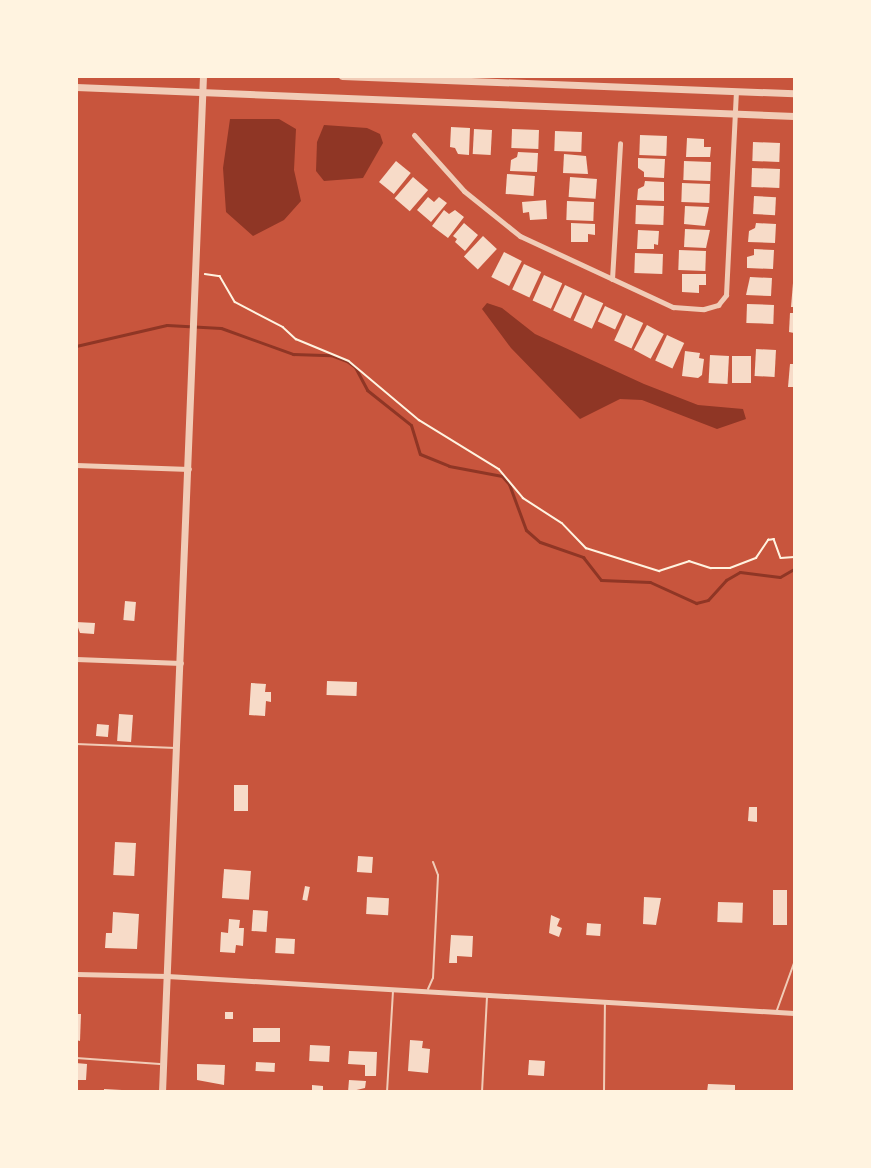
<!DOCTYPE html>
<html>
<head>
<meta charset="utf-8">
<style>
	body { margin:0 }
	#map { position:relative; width:871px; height:1168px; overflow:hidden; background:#c8553d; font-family:Poppins,sans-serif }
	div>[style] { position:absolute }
	.water>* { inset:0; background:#8f3625 }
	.stream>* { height:3px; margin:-1.5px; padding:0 1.5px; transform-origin:1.5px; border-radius:1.5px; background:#8f3625 }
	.building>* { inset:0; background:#f7dbc8; transform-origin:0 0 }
	.path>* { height:1.5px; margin:-0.75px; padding:0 0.75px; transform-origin:0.75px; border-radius:0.75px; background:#fff3e0 }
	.service>* { height:2px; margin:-1px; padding:0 1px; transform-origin:1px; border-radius:1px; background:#f1ccb7 }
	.minor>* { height:5px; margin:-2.5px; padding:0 2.5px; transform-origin:2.5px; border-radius:2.5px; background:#f1ccb7 }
	.tertiary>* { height:7px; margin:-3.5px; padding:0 3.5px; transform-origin:3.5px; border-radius:3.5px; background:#f1ccb7 }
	span { translate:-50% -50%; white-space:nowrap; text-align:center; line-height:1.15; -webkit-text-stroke:5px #fff3e0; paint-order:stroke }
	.frame { position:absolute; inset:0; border:78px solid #fff3e0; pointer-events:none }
</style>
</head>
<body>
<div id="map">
	<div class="water">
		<div style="clip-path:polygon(230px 119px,279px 119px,296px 129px,294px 170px,301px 201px,284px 220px,253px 236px,226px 212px,223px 168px)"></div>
		<div style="clip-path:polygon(324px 125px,367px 128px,380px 134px,383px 143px,363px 178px,324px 181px,316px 171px,317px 142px)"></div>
		<div style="clip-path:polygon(487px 303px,502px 308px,535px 334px,644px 384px,698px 405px,743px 409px,746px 419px,717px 429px,642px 400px,620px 399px,580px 419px,511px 348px,482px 309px)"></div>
	</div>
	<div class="stream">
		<div style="left:76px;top:346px;width:93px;rotate:-13deg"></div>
		<div style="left:167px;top:325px;width:54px;rotate:3.2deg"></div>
		<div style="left:221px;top:328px;width:77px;rotate:19.9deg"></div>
		<div style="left:293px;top:354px;width:38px;rotate:2deg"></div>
		<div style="left:331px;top:355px;width:17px;rotate:21deg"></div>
		<div style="left:347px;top:361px;width:10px;rotate:37deg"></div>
		<div style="left:355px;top:367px;width:26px;rotate:62deg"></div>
		<div style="left:367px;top:390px;width:56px;rotate:38.5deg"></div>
		<div style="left:411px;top:425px;width:30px;rotate:73deg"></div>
		<div style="left:420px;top:454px;width:31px;rotate:22deg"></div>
		<div style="left:449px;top:466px;width:54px;rotate:10.7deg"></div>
		<div style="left:502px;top:476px;width:11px;rotate:49deg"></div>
		<div style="left:509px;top:484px;width:49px;rotate:69.7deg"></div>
		<div style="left:526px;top:530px;width:18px;rotate:41deg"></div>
		<div style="left:540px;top:542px;width:46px;rotate:19.2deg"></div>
		<div style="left:583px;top:557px;width:29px;rotate:52deg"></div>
		<div style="left:601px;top:580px;width:49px;rotate:2.3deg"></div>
		<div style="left:650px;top:582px;width:51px;rotate:24.5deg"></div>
		<div style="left:696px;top:603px;width:12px;rotate:-14deg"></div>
		<div style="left:708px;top:600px;width:27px;rotate:-48deg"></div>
		<div style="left:726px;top:580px;width:16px;rotate:-30deg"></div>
		<div style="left:740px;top:572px;width:40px;rotate:7.1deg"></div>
		<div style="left:780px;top:577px;width:16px;rotate:-30deg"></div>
	</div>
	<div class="building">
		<div style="clip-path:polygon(451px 127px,470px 128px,469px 155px,458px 154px,455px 148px,450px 147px)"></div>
		<div style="left:474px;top:129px;width:18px;height:25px;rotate:3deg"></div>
		<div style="left:512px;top:129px;width:27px;height:19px;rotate:2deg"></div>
		<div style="left:555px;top:131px;width:27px;height:20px;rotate:2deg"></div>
		<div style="left:640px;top:135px;width:27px;height:20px;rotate:2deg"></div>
		<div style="clip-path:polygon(687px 138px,704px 139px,704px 147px,711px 147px,710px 157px,686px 157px)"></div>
		<div style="left:753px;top:142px;width:27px;height:19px;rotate:2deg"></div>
		<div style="clip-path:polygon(518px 152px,538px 153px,537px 172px,510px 171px,511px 160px,517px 157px)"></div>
		<div style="clip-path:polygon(564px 154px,586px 156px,588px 174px,563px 173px)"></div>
		<div style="clip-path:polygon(638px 158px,665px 159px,664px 178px,644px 177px,644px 172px,638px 168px)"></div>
		<div style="left:396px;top:161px;width:19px;height:27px;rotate:39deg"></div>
		<div style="left:684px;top:161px;width:27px;height:19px;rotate:2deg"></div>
		<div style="left:752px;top:168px;width:28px;height:19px;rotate:2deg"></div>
		<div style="left:507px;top:174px;width:28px;height:20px;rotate:4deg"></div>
		<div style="left:413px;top:177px;width:20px;height:28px;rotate:41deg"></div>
		<div style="left:570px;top:177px;width:27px;height:20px;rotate:4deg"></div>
		<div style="clip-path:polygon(645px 181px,664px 182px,664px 201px,637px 200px,638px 189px,644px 186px)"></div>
		<div style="left:682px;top:183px;width:28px;height:19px;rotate:2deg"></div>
		<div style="left:754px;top:196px;width:22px;height:18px;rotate:3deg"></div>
		<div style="clip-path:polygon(428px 197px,434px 202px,439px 197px,447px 203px,431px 222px,417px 210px)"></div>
		<div style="clip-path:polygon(546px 200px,547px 219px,530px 220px,529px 212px,523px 213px,522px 202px)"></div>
		<div style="left:567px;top:201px;width:27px;height:19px;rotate:2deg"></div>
		<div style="left:636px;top:205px;width:28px;height:19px;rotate:2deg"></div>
		<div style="clip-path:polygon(685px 206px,709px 207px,705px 226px,684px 224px)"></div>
		<div style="clip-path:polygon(444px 210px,449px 214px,455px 210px,464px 217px,448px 238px,432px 226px)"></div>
		<div style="clip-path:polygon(464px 223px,478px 235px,465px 251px,455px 242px,457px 239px,453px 236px)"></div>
		<div style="clip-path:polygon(571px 223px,595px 224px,595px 235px,588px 234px,588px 242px,571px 242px)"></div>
		<div style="clip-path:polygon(756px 223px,776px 224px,775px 243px,748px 242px,749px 231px,755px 228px)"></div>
		<div style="clip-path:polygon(685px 229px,710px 230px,706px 248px,684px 247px)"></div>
		<div style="clip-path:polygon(638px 230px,659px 231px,658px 245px,654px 244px,654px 249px,637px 249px)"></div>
		<div style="left:483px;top:236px;width:19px;height:28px;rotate:43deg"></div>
		<div style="clip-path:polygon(754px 249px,774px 250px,773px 269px,747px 268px,747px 257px,754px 255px)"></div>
		<div style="left:679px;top:250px;width:27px;height:20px;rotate:2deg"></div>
		<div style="left:504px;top:252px;width:20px;height:28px;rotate:27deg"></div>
		<div style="left:635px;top:253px;width:28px;height:20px;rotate:2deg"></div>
		<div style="left:524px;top:264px;width:19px;height:28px;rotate:25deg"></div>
		<div style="clip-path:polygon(682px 274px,706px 274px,706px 285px,699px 285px,699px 293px,682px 292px)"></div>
		<div style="left:544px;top:275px;width:20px;height:28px;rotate:24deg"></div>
		<div style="clip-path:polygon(750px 277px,772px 278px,771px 296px,746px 295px)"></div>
		<div style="clip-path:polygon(793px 283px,794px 283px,794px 307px,791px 307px)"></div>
		<div style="left:565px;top:285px;width:19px;height:28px;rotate:25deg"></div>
		<div style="left:585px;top:295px;width:20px;height:28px;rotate:24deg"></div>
		<div style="left:747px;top:304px;width:27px;height:19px;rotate:2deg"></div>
		<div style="left:605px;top:306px;width:19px;height:17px;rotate:25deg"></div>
		<div style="clip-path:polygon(790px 313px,794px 313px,794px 333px,789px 332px)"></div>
		<div style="left:626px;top:315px;width:19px;height:28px;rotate:25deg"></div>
		<div style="left:647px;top:325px;width:19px;height:28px;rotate:28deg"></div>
		<div style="left:667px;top:335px;width:19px;height:28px;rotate:25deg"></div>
		<div style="left:756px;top:349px;width:20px;height:27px;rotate:3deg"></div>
		<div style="clip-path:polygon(685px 351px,700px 353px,699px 358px,704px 359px,702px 375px,698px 378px,682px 376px)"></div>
		<div style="left:710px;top:355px;width:19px;height:28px;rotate:3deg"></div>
		<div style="left:732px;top:356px;width:19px;height:27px"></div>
		<div style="clip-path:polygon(790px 364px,794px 364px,794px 387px,788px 387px)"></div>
		<div style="left:125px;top:601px;width:11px;height:19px;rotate:5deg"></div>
		<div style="clip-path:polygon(76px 622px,95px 623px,94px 634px,80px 633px)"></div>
		<div style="left:327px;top:681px;width:30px;height:14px;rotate:2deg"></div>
		<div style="clip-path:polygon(251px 683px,266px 684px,265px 692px,271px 692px,271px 702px,266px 701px,265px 716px,249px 715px)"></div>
		<div style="left:119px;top:714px;width:14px;height:27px;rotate:4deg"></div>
		<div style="left:97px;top:724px;width:12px;height:12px;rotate:5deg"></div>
		<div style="left:234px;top:785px;width:14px;height:26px"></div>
		<div style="clip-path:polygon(749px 807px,757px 807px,757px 822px,748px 821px)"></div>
		<div style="left:115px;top:842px;width:21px;height:33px;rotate:3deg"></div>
		<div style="left:358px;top:856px;width:15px;height:16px;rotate:4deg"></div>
		<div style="left:224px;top:869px;width:27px;height:29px;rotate:4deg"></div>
		<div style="left:305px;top:886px;width:5px;height:14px;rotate:11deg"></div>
		<div style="left:773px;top:890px;width:14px;height:35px"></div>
		<div style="left:367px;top:897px;width:22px;height:17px;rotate:3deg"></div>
		<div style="clip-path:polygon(644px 897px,661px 898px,656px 925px,643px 924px)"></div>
		<div style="left:718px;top:902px;width:25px;height:20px;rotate:2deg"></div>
		<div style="left:253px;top:910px;width:15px;height:21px;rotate:4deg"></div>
		<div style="clip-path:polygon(113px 912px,139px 914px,137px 949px,105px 948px,106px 933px,112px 933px)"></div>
		<div style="clip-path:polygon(551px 915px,560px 919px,557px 926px,562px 928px,559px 937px,549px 933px)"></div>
		<div style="clip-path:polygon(229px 919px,240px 920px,239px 928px,244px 928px,243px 946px,236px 945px,235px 953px,220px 952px,221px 932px,228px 933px)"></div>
		<div style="left:587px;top:923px;width:14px;height:12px;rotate:4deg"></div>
		<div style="clip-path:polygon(451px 935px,473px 936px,472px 957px,457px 956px,457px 963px,449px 963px)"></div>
		<div style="left:276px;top:938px;width:19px;height:15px;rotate:3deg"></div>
		<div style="left:225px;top:1012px;width:8px;height:7px"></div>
		<div style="clip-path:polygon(76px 1014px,81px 1014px,80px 1041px,76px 1040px)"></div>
		<div style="left:253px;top:1028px;width:27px;height:14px"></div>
		<div style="clip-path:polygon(410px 1040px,423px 1041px,422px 1048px,430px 1049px,428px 1073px,408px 1071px)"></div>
		<div style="left:310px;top:1045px;width:20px;height:16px;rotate:3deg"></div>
		<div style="clip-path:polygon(349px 1051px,377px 1052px,376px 1076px,365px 1076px,365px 1065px,348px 1064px)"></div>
		<div style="left:529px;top:1060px;width:16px;height:15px;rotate:4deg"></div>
		<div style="left:256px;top:1062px;width:19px;height:9px;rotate:3deg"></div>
		<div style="clip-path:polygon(76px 1063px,87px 1064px,86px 1080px,76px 1080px)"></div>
		<div style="clip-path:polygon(197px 1064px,225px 1065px,224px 1085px,197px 1080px)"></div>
		<div style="clip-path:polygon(349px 1080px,366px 1081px,365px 1088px,348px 1092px)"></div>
		<div style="clip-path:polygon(708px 1084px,735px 1085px,735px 1092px,707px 1092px)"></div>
		<div style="clip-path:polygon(312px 1085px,323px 1086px,323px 1092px,312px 1092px)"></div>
		<div style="clip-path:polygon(104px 1089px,122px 1090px,122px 1092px,104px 1092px)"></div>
	</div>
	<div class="path">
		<div style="left:205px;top:274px;width:15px;rotate:8deg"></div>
		<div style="left:220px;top:276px;width:30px;rotate:60deg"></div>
		<div style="left:235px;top:302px;width:54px;rotate:27.5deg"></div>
		<div style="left:283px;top:327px;width:18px;rotate:43deg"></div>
		<div style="left:296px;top:339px;width:57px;rotate:22.5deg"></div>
		<div style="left:349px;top:361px;width:92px;rotate:40.1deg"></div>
		<div style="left:419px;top:420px;width:94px;rotate:31.5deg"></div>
		<div style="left:499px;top:469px;width:38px;rotate:50deg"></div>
		<div style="left:523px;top:498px;width:46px;rotate:32.7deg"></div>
		<div style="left:562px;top:523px;width:35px;rotate:46deg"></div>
		<div style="left:586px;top:548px;width:77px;rotate:17.5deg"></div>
		<div style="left:659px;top:571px;width:32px;rotate:-18deg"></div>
		<div style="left:689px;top:561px;width:23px;rotate:18deg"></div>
		<div style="left:711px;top:568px;width:19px"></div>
		<div style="left:730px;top:568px;width:28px;rotate:-21deg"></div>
		<div style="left:756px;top:558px;width:22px;rotate:-56deg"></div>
		<div style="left:768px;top:540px;width:6px;rotate:-9deg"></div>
		<div style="left:774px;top:539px;width:20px;rotate:70deg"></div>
		<div style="left:781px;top:558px;width:13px;rotate:-4deg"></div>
	</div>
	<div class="service">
		<div style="left:76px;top:744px;width:100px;rotate:2.3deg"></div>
		<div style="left:428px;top:989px;width:12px;rotate:-66deg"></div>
		<div style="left:433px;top:978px;width:103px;rotate:-87.2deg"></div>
		<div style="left:438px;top:875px;width:14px;rotate:-111deg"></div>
		<div style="left:777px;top:1010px;width:50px;rotate:-70.1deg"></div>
		<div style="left:76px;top:1058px;width:84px;rotate:4.1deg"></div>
		<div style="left:387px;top:1092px;width:102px;rotate:-86.6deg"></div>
		<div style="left:482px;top:1092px;width:97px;rotate:-87deg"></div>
		<div style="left:604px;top:1092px;width:90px;rotate:-89.4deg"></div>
	</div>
	<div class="minor">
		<div style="left:414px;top:135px;width:75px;rotate:48.2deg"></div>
		<div style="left:464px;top:191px;width:72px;rotate:38.8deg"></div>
		<div style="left:520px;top:236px;width:169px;rotate:24.9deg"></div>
		<div style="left:673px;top:307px;width:31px;rotate:4deg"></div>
		<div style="left:704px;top:309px;width:15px;rotate:-16deg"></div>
		<div style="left:718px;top:305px;width:13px;rotate:-51deg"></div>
		<div style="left:726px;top:295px;width:204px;rotate:-87.2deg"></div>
		<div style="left:612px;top:279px;width:136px;rotate:-86.6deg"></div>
		<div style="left:76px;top:465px;width:113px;rotate:2deg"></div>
		<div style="left:76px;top:659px;width:105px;rotate:2.2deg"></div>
		<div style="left:76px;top:974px;width:91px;rotate:1.3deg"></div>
		<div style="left:167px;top:976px;width:628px;rotate:3.38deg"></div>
	</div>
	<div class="tertiary">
		<div style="left:342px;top:76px;width:452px;rotate:2.2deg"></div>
		<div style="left:76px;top:87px;width:719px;rotate:2.31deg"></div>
		<div style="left:162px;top:1092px;width:1017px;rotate:-87.69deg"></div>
	</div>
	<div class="frame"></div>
</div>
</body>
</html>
